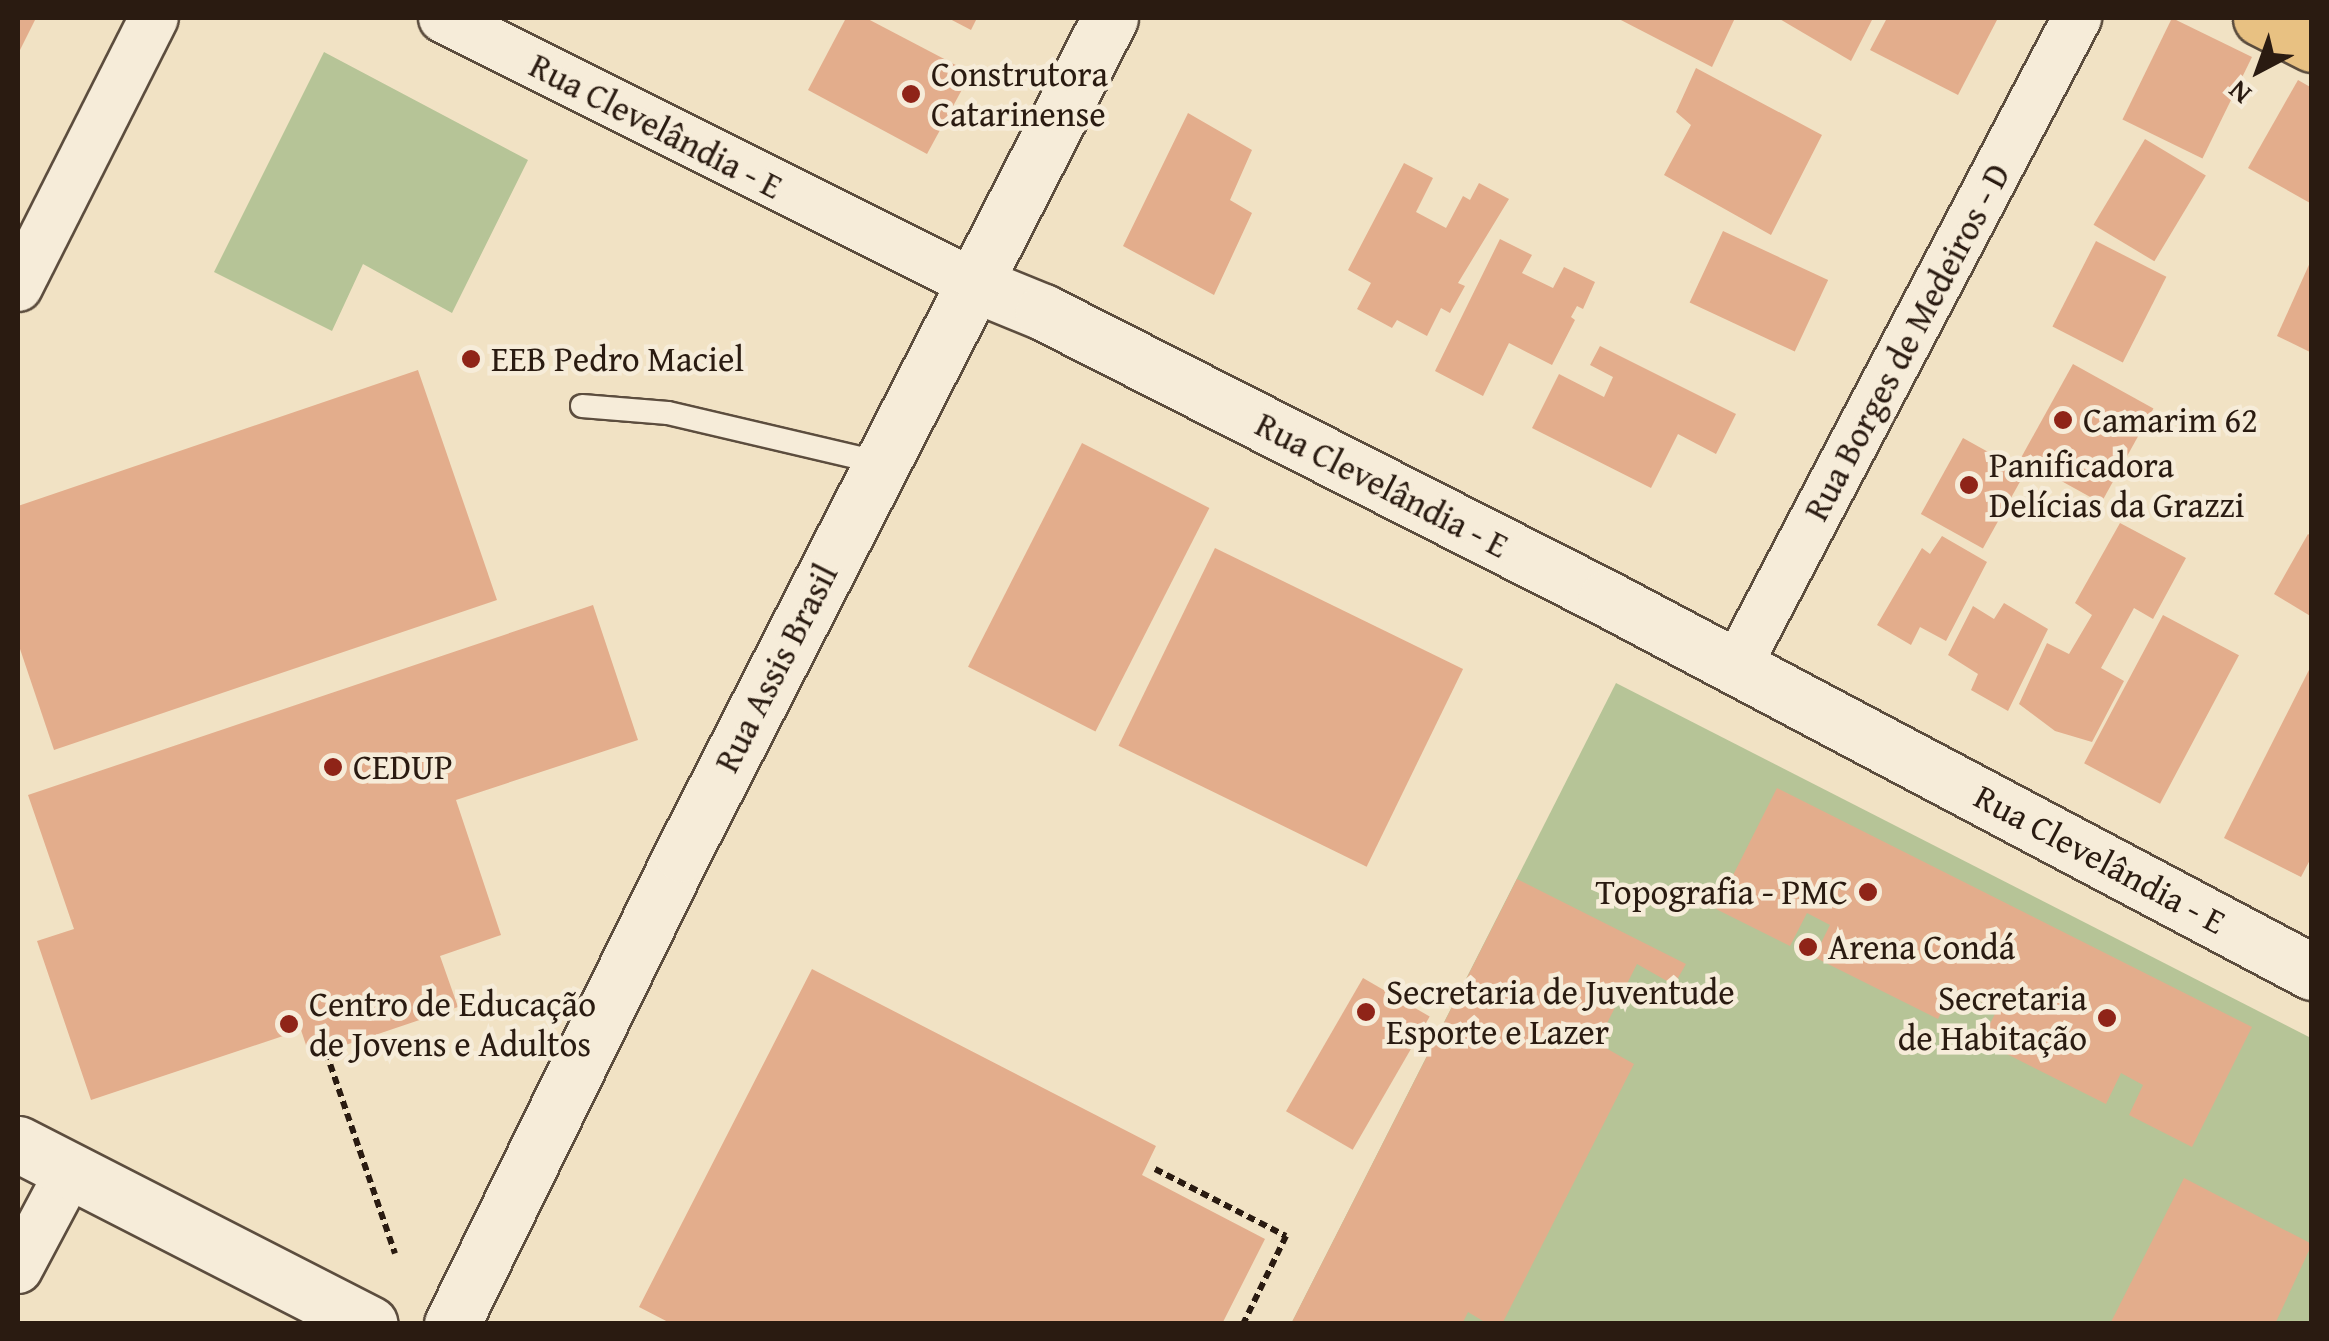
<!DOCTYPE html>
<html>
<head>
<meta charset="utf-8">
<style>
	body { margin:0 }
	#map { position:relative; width:2329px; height:1341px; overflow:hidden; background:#f1e2c4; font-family:"Gentium Book Plus",serif }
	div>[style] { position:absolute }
	.green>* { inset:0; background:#b6c497 }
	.building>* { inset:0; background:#e3ad8c; transform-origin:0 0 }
	.path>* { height:6px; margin-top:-3px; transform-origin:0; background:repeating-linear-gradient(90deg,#2a1b11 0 8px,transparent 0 13px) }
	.roads { filter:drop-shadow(2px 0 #5c4d3e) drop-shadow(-2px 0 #5c4d3e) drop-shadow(0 2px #5c4d3e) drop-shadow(0 -2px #5c4d3e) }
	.lane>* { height:22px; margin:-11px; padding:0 11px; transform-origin:11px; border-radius:11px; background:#f6ecd9 }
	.street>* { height:48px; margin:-24px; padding:0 24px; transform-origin:24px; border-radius:24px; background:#f6ecd9 }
	.secondary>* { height:55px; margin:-27.5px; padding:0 27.5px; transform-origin:27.5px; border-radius:27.5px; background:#f6ecd9 }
	.primary>* { height:55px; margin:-27.5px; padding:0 27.5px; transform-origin:27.5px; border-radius:27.5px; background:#e8c182 }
	.dots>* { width:28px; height:28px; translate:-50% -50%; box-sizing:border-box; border:5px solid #f6ecd9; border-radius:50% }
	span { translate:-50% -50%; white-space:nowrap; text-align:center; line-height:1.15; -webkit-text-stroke:9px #f6ecd9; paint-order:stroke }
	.poi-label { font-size:35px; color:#2a1b11 }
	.left { translate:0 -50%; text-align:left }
	.right { translate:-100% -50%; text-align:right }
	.street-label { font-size:35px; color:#2a1b11 }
	.frame { position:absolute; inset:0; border:20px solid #2a1b11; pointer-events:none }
	.north { position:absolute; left:2209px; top:20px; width:100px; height:100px; -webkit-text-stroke:8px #f6ecd9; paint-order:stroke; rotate:221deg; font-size:28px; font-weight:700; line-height:40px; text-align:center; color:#2a1b11 }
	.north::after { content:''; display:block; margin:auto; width:35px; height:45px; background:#2a1b11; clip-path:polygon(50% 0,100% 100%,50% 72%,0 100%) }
</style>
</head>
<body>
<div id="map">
	<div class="green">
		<div style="clip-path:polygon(324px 52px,528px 160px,452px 313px,363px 264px,332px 331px,214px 272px)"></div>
		<div style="clip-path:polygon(1616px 683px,2311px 1038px,2311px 1323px,1291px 1324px)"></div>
	</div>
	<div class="building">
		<div style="clip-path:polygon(18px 18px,36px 18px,18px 54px)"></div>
		<div style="clip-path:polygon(846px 18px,866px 18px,971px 73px,927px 154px,808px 90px)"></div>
		<div style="clip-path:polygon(948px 18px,977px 18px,971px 30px)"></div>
		<div style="clip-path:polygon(1617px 18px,1735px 18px,1712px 67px)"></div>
		<div style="clip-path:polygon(1778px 18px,1873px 18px,1851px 61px)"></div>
		<div style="clip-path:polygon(1887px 18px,1998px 18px,1958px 95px,1870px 50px)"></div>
		<div style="left:2172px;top:18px;width:89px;height:113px;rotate:26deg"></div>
		<div style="clip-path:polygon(1696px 68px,1822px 135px,1771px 235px,1664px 175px,1691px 125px,1676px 112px)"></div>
		<div style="clip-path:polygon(2298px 80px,2312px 88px,2310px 203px,2248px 168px)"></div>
		<div style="clip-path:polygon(1188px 113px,1252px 150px,1230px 200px,1252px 213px,1214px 295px,1123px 246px)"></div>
		<div style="left:2145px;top:139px;width:71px;height:100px;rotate:31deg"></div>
		<div style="clip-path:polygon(1404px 163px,1433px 178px,1416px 212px,1446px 228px,1463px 196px,1470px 200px,1479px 183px,1509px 199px,1458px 283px,1465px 286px,1450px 313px,1441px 308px,1427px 336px,1397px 320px,1392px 328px,1357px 309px,1371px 283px,1348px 270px)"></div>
		<div style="left:1723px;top:231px;width:116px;height:79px;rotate:25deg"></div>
		<div style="clip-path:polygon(1500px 239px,1532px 255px,1522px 273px,1553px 288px,1564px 267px,1595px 282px,1583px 309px,1577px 306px,1571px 317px,1575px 320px,1552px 365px,1509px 343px,1483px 396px,1435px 371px)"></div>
		<div style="left:2096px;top:241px;width:79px;height:96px;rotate:27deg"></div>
		<div style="clip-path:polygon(2312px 258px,2312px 353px,2277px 336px)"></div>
		<div style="clip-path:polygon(1600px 346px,1736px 414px,1716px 454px,1678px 434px,1651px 488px,1532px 428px,1559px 374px,1604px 397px,1613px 377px,1590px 365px)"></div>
		<div style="left:2073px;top:364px;width:92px;height:108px;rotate:29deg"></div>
		<div style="clip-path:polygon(418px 370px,497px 600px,54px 750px,18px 643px,18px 506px)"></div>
		<div style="left:1963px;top:438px;width:71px;height:87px;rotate:29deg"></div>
		<div style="left:1082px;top:443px;width:143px;height:251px;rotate:27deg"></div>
		<div style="clip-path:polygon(2120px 523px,2186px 558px,2153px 619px,2134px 608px,2101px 668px,2124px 681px,2092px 742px,2055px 731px,2019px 704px,2047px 643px,2069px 654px,2092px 615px,2075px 603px)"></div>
		<div style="clip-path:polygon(2308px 534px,2312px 537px,2312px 617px,2274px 594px)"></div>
		<div style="clip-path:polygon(1942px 536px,1987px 562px,1946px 641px,1920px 627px,1911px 645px,1877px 625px,1922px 548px,1930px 554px)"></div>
		<div style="left:1215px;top:548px;width:276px;height:220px;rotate:26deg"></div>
		<div style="clip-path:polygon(2004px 603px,2048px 629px,2008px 711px,1971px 690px,1978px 674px,1948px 655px,1973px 606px,1994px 619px)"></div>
		<div style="clip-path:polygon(593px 605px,638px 740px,456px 800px,501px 935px,440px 956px,458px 1007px,310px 1057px,301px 1030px,91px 1100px,37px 941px,74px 929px,28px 795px)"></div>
		<div style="left:2163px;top:615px;width:86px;height:168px;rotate:28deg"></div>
		<div style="clip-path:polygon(2312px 664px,2312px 856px,2301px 877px,2224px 838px)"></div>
		<div style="clip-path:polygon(1777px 788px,2252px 1027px,2192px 1147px,2129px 1115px,2143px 1085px,2121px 1073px,2106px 1104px,1981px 1041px,1997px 1010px,1953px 988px,1938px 1019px,1814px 957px,1830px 925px,1807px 913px,1790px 946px,1716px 909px)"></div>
		<div style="clip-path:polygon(1517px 879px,1686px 964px,1674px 985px,1637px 964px,1597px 1043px,1634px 1064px,1502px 1324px,1488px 1324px,1468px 1312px,1462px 1324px,1291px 1324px)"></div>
		<div style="clip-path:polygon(812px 969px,1156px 1146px,1142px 1175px,1265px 1239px,1222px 1324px,672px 1324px,639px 1307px)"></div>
		<div style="left:1363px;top:978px;width:77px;height:154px;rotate:30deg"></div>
		<div style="clip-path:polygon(2184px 1178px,2312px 1244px,2275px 1324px,2110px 1324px)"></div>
	</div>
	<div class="path">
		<div style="left:326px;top:1052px;width:213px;rotate:71.1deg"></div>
		<div style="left:1155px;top:1169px;width:147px;rotate:27.1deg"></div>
		<div style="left:1286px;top:1236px;width:98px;rotate:116deg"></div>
	</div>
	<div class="roads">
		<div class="lane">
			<div style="left:582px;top:406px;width:86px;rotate:4.7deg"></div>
			<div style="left:668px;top:413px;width:219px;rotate:13.2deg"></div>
		</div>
		<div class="street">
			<div style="left:443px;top:18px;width:597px;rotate:26.57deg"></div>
			<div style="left:18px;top:287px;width:301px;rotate:-63.2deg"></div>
			<div style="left:1737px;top:666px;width:732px;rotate:-62.31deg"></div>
			<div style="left:18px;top:1269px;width:111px;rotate:-62deg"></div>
		</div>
		<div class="secondary">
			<div style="left:977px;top:285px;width:71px;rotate:22.2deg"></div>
			<div style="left:1043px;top:312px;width:631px;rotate:26.93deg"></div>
			<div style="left:1606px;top:598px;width:799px;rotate:27.91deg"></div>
			<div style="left:18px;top:1144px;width:395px;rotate:27.1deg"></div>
			<div style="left:452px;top:1324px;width:523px;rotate:-63.92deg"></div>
			<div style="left:682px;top:854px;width:939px;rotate:-62.89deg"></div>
		</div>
		<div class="primary">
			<div style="left:2261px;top:18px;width:57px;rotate:27deg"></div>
		</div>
	</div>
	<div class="dots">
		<div style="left:911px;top:94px;background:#8f2418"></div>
		<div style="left:471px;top:359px;background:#8f2418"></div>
		<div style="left:2063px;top:420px;background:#8f2418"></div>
		<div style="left:1969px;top:485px;background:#8f2418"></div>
		<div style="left:333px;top:767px;background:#8f2418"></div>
		<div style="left:1868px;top:892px;background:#8f2418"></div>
		<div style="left:1808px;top:947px;background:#8f2418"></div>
		<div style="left:1366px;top:1012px;background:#8f2418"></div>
		<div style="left:2107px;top:1018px;background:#8f2418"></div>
		<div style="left:289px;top:1024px;background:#8f2418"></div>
	</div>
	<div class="poi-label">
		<span class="left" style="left:931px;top:94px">Construtora<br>Catarinense</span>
		<span class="left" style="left:491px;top:359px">EEB Pedro Maciel</span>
		<span class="left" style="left:2083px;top:420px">Camarim 62</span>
		<span class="left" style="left:1989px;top:485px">Panificadora<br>Delícias da Grazzi</span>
		<span class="left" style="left:353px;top:767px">CEDUP</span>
		<span class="right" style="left:1848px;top:892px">Topografia - PMC</span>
		<span class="left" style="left:1828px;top:947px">Arena Condá</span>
		<span class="left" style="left:1386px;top:1012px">Secretaria de Juventude<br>Esporte e Lazer</span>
		<span class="right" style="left:2087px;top:1018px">Secretaria<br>de Habitação</span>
		<span class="left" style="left:309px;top:1024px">Centro de Educação<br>de Jovens e Adultos</span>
	</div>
	<div class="street-label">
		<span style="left:656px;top:126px;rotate:27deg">Rua Clevelândia - E</span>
		<span style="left:1907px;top:342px;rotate:-62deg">Rua Borges de Medeiros - D</span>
		<span style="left:1382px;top:485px;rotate:27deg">Rua Clevelândia - E</span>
		<span style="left:776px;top:668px;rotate:-63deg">Rua Assis Brasil</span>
		<span style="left:2100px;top:859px;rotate:28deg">Rua Clevelândia - E</span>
	</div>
	<div class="frame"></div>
	<div class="north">N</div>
</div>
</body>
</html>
